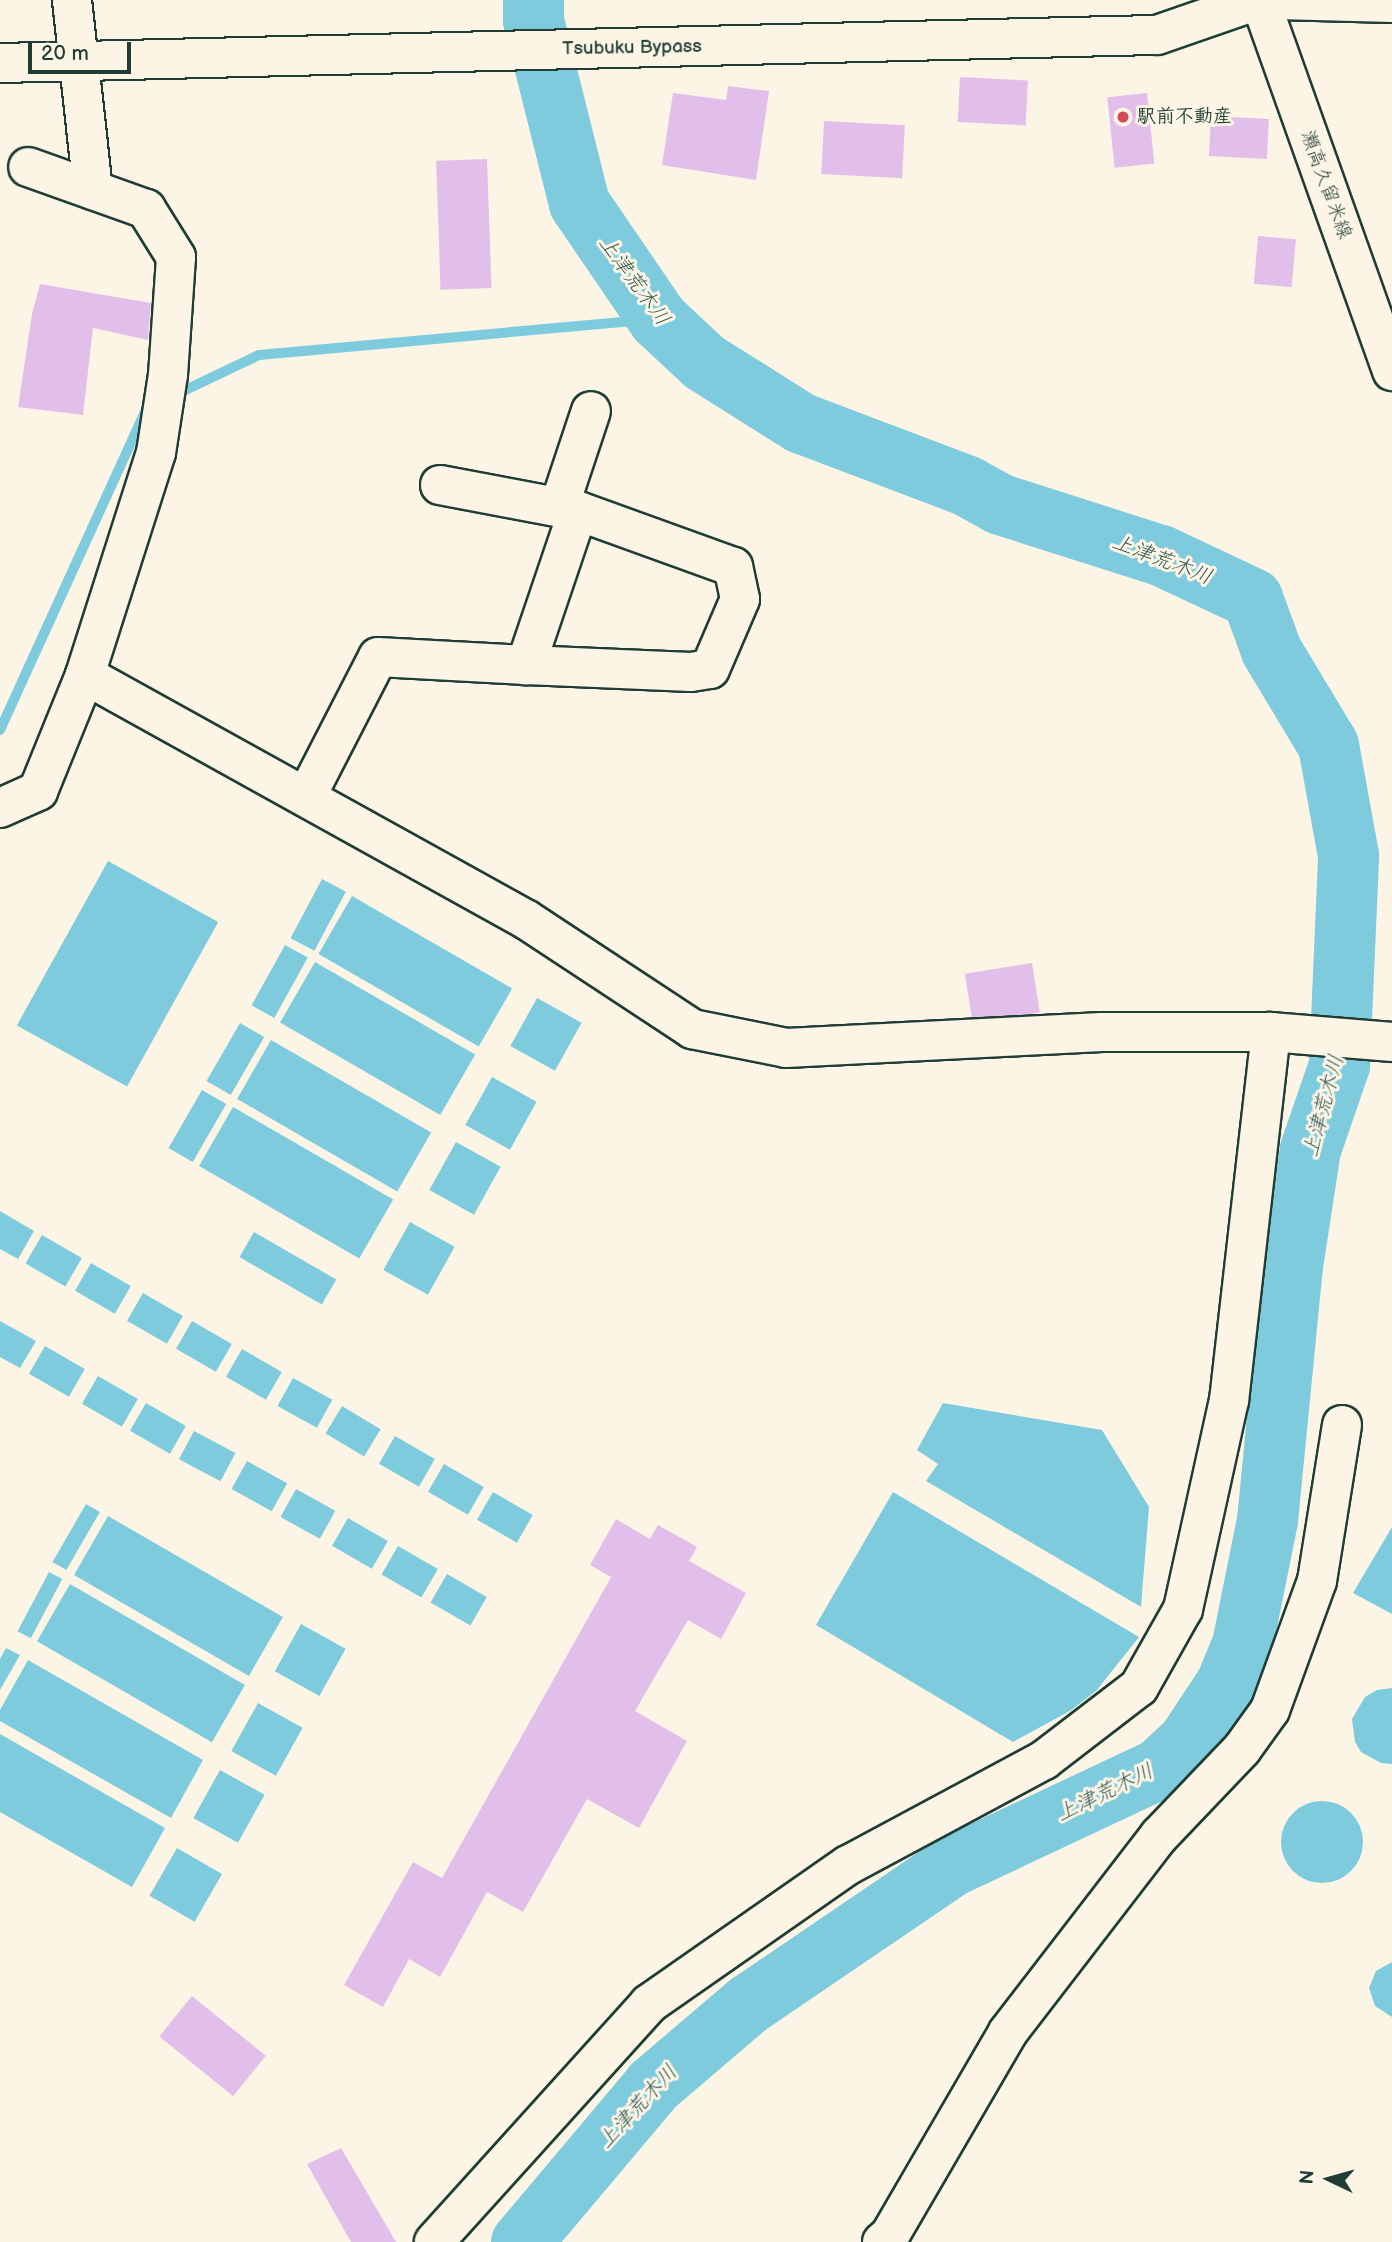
<!DOCTYPE html>
<html>
<head>
<meta charset="utf-8">
<style>
	body { margin:0 }
	#map { position:relative; width:1392px; height:2242px; overflow:hidden; background:#fcf5e5; font-family:"Balsamiq Sans","Klee One",sans-serif }
	div>[style] { position:absolute }
	.water>* { inset:0; background:#7fcbde; transform-origin:0 0 }
	.round { border-radius:50% }
	.stream>* { height:10px; margin:-5px; padding:0 5px; transform-origin:5px; border-radius:5px; background:#7fcbde }
	.river>* { height:61px; margin:-30.5px; padding:0 30.5px; transform-origin:30.5px; border-radius:30.5px; background:#7fcbde }
	.building>* { inset:0; background:#e2bfea; transform-origin:0 0 }
	.roads { filter:drop-shadow(2px 0 #1f3d34) drop-shadow(-2px 0 #1f3d34) drop-shadow(0 2px #1f3d34) drop-shadow(0 -2px #1f3d34) }
	.minor>* { height:38px; margin:-19px; padding:0 19px; transform-origin:19px; border-radius:19px; background:#fcf5e5 }
	.major>* { height:38px; margin:-19px; padding:0 19px; transform-origin:19px; border-radius:19px; background:#fcf5e5 }
	.highway>* { height:38px; margin:-19px; padding:0 19px; transform-origin:19px; border-radius:19px; background:#fcf5e5 }
	.dots>* { width:19px; height:19px; translate:-50% -50%; box-sizing:border-box; border:4px solid #fcf5e5; border-radius:50% }
	span { translate:-50% -50%; white-space:nowrap; text-align:center; line-height:1.15; -webkit-text-stroke:6px #fcf5e5; paint-order:stroke }
	.street-label { font-size:19px; color:#1f3d34 }
	.poi-label { font-size:19px; color:#1f3d34; font-weight:700 }
	.left { translate:0 -50%; text-align:left }
	.water-label { font-size:21px; color:#325956; font-style:italic }
	.north { position:absolute; left:1294px; top:2144px; width:70px; height:70px; -webkit-text-stroke:5px #fcf5e5; paint-order:stroke; rotate:275deg; font-size:19px; font-weight:700; line-height:28px; text-align:center; color:#1f3d34 }
	.north::after { content:''; display:block; margin:auto; width:24px; height:32px; background:#1f3d34; clip-path:polygon(50% 0,100% 100%,50% 72%,0 100%) }
	.scale { position:absolute; left:28px; top:42px; width:103px; height:32px; box-sizing:border-box; border:4px solid #1f3d34; border-top:0; padding-left:9px; font-size:21px; line-height:24px; white-space:nowrap; color:#1f3d34; -webkit-text-stroke:5px #fcf5e5; paint-order:stroke }
</style>
</head>
<body>
<div id="map">
	<div class="water">
		<div style="left:108px;top:861px;width:126px;height:188px;rotate:29deg"></div>
		<div style="left:322px;top:879px;width:27px;height:67px;rotate:28deg"></div>
		<div style="left:352px;top:896px;width:185px;height:67px;rotate:30deg"></div>
		<div style="left:285px;top:945px;width:26px;height:69px;rotate:29deg"></div>
		<div style="left:315px;top:962px;width:185px;height:70px;rotate:30deg"></div>
		<div style="left:537px;top:998px;width:51px;height:55px;rotate:29deg"></div>
		<div style="left:240px;top:1023px;width:28px;height:67px;rotate:30deg"></div>
		<div style="left:271px;top:1040px;width:185px;height:68px;rotate:30deg"></div>
		<div style="left:492px;top:1077px;width:51px;height:55px;rotate:29deg"></div>
		<div style="left:202px;top:1090px;width:28px;height:67px;rotate:30deg"></div>
		<div style="left:233px;top:1107px;width:185px;height:68px;rotate:30deg"></div>
		<div style="left:456px;top:1142px;width:51px;height:55px;rotate:29deg"></div>
		<div style="clip-path:polygon(0 1211px,34px 1231px,18px 1259px,0 1249px)"></div>
		<div style="left:410px;top:1222px;width:51px;height:55px;rotate:29deg"></div>
		<div style="left:254px;top:1232px;width:95px;height:29px;rotate:30deg"></div>
		<div style="left:42px;top:1235px;width:46px;height:33px;rotate:30deg"></div>
		<div style="left:91px;top:1263px;width:46px;height:32px;rotate:30deg"></div>
		<div style="left:143px;top:1293px;width:46px;height:32px;rotate:30deg"></div>
		<div style="clip-path:polygon(0 1321px,36px 1341px,20px 1368px,0 1357px)"></div>
		<div style="left:192px;top:1321px;width:46px;height:32px;rotate:30deg"></div>
		<div style="left:45px;top:1346px;width:46px;height:32px;rotate:30deg"></div>
		<div style="left:242px;top:1349px;width:46px;height:32px;rotate:30deg"></div>
		<div style="left:98px;top:1376px;width:46px;height:32px;rotate:30deg"></div>
		<div style="left:293px;top:1378px;width:45px;height:32px;rotate:29deg"></div>
		<div style="left:146px;top:1403px;width:46px;height:32px;rotate:30deg"></div>
		<div style="clip-path:polygon(943px 1403px,1102px 1430px,1149px 1507px,1141px 1607px,926px 1481px,938px 1464px,917px 1450px)"></div>
		<div style="left:342px;top:1406px;width:45px;height:32px;rotate:31deg"></div>
		<div style="left:194px;top:1431px;width:47px;height:32px;rotate:28deg"></div>
		<div style="left:395px;top:1436px;width:46px;height:32px;rotate:30deg"></div>
		<div style="left:247px;top:1461px;width:46px;height:32px;rotate:29deg"></div>
		<div style="left:444px;top:1464px;width:46px;height:32px;rotate:30deg"></div>
		<div style="left:296px;top:1489px;width:45px;height:32px;rotate:29deg"></div>
		<div style="left:493px;top:1492px;width:46px;height:32px;rotate:30deg"></div>
		<div style="clip-path:polygon(893px 1492px,1139px 1637px,1096px 1691px,1070px 1711px,1013px 1742px,816px 1625px)"></div>
		<div style="left:86px;top:1504px;width:16px;height:67px;rotate:30deg"></div>
		<div style="left:108px;top:1516px;width:202px;height:68px;rotate:30deg"></div>
		<div style="left:348px;top:1518px;width:46px;height:32px;rotate:30deg"></div>
		<div style="clip-path:polygon(1392px 1527px,1392px 1614px,1353px 1593px)"></div>
		<div style="left:398px;top:1546px;width:46px;height:33px;rotate:30deg"></div>
		<div style="left:49px;top:1572px;width:15px;height:67px;rotate:28deg"></div>
		<div style="left:447px;top:1574px;width:46px;height:33px;rotate:30deg"></div>
		<div style="left:70px;top:1584px;width:202px;height:66px;rotate:30deg"></div>
		<div style="left:301px;top:1624px;width:51px;height:54px;rotate:29deg"></div>
		<div style="clip-path:polygon(6px 1648px,20px 1655px,0 1690px,0 1659px)"></div>
		<div style="clip-path:polygon(28px 1660px,203px 1760px,171px 1818px,0 1721px,0 1710px)"></div>
		<div style="clip-path:polygon(1392px 1688px,1392px 1764px,1381px 1763px,1361px 1752px,1355px 1742px,1352px 1719px,1365px 1697px,1377px 1690px)"></div>
		<div style="left:258px;top:1703px;width:51px;height:55px;rotate:29deg"></div>
		<div style="clip-path:polygon(0 1734px,165px 1828px,132px 1887px,0 1812px)"></div>
		<div style="left:220px;top:1770px;width:51px;height:55px;rotate:29deg"></div>
		<div class="round" style="left:1281px;top:1801px;width:82px;height:82px"></div>
		<div style="left:177px;top:1848px;width:52px;height:55px;rotate:30deg"></div>
		<div style="clip-path:polygon(1392px 1962px,1392px 2017px,1375px 2006px,1369px 1988px,1376px 1971px)"></div>
	</div>
	<div class="stream">
		<div style="left:175px;top:395px;width:93px;rotate:-25.5deg"></div>
		<div style="left:259px;top:355px;width:401px;rotate:-5.2deg"></div>
		<div style="left:0;top:730px;width:353px;rotate:-65.5deg"></div>
		<div style="left:146px;top:409px;width:5px;rotate:-22deg"></div>
	</div>
	<div class="river">
		<div style="left:521px;top:2242px;width:205px;rotate:-49.9deg"></div>
		<div style="left:653px;top:2085px;width:125px;rotate:-40.5deg"></div>
		<div style="left:748px;top:2004px;width:245px;rotate:-34.2deg"></div>
		<div style="left:951px;top:1866px;width:230px;rotate:-25.2deg"></div>
		<div style="left:1159px;top:1768px;width:38px;rotate:-43deg"></div>
		<div style="left:1187px;top:1742px;width:71px;rotate:-56.5deg"></div>
		<div style="left:1226px;top:1683px;width:42px;rotate:-67.7deg"></div>
		<div style="left:1242px;top:1644px;width:126px;rotate:-78.6deg"></div>
		<div style="left:1267px;top:1520px;width:255px;rotate:-84.4deg"></div>
		<div style="left:1292px;top:1266px;width:118px;rotate:-81.3deg"></div>
		<div style="left:1310px;top:1149px;width:89px;rotate:-71deg"></div>
		<div style="left:1339px;top:1065px;width:210px;rotate:-87.5deg"></div>
		<div style="left:1348px;top:855px;width:112px;rotate:-100.3deg"></div>
		<div style="left:1328px;top:745px;width:111px;rotate:-121deg"></div>
		<div style="left:1271px;top:650px;width:55px;rotate:-110.1deg"></div>
		<div style="left:1252px;top:598px;width:102px;rotate:-154.9deg"></div>
		<div style="left:1160px;top:555px;width:168px;rotate:-162.3deg"></div>
		<div style="left:1000px;top:504px;width:37px;rotate:-151deg"></div>
		<div style="left:968px;top:486px;width:178px;rotate:-159.3deg"></div>
		<div style="left:801px;top:423px;width:115px;rotate:-147.8deg"></div>
		<div style="left:704px;top:362px;width:63px;rotate:-136.9deg"></div>
		<div style="left:658px;top:319px;width:140px;rotate:-124.3deg"></div>
		<div style="left:579px;top:203px;width:189px;rotate:-104.1deg"></div>
		<div style="left:533px;top:20px;width:20px;rotate:-90deg"></div>
	</div>
	<div class="building">
		<div style="left:960px;top:77px;width:68px;height:45px;rotate:3deg"></div>
		<div style="clip-path:polygon(728px 86px,769px 91px,756px 180px,662px 165px,673px 93px,726px 100px)"></div>
		<div style="left:1147px;top:93px;width:71px;height:40px;rotate:84deg"></div>
		<div style="left:1211px;top:116px;width:58px;height:40px;rotate:3deg"></div>
		<div style="left:824px;top:121px;width:81px;height:53px;rotate:3deg"></div>
		<div style="left:487px;top:159px;width:129px;height:51px;rotate:88deg"></div>
		<div style="left:1258px;top:236px;width:38px;height:48px;rotate:5deg"></div>
		<div style="clip-path:polygon(40px 284px,151px 303px,148px 340px,93px 328px,83px 415px,18px 407px,32px 314px)"></div>
		<div style="left:1032px;top:963px;width:50px;height:68px;rotate:81deg"></div>
		<div style="clip-path:polygon(616px 1519px,650px 1539px,658px 1525px,697px 1547px,689px 1561px,746px 1593px,721px 1639px,688px 1620px,635px 1711px,687px 1741px,639px 1828px,587px 1799px,523px 1912px,487px 1892px,440px 1977px,409px 1959px,383px 2007px,344px 1985px,413px 1862px,442px 1878px,611px 1577px,590px 1565px)"></div>
		<div style="left:192px;top:1996px;width:95px;height:52px;rotate:39deg"></div>
		<div style="clip-path:polygon(341px 2148px,396px 2242px,351px 2242px,307px 2164px)"></div>
	</div>
	<div class="roads">
		<div class="minor">
			<div style="left:72px;top:0;width:191px;rotate:83.7deg"></div>
			<div style="left:440px;top:485px;width:140px;rotate:10.7deg"></div>
			<div style="left:559px;top:507px;width:101px;rotate:-71.6deg"></div>
			<div style="left:85px;top:675px;width:505px;rotate:29deg"></div>
			<div style="left:527px;top:920px;width:198px;rotate:33.4deg"></div>
			<div style="left:692px;top:1029px;width:96px;rotate:11.4deg"></div>
			<div style="left:786px;top:1048px;width:316px;rotate:-2.9deg"></div>
			<div style="left:1102px;top:1032px;width:169px"></div>
			<div style="left:1271px;top:1032px;width:370px;rotate:96.5deg"></div>
			<div style="left:1229px;top:1400px;width:214px;rotate:102.4deg"></div>
			<div style="left:1183px;top:1609px;width:90px;rotate:119.4deg"></div>
			<div style="left:1139px;top:1687px;width:120px;rotate:142.5deg"></div>
			<div style="left:1044px;top:1760px;width:222px;rotate:151.8deg"></div>
			<div style="left:848px;top:1865px;width:243px;rotate:145.1deg"></div>
			<div style="left:649px;top:2004px;width:321px;rotate:132.1deg"></div>
			<div style="left:306px;top:797px;width:157px;rotate:-62.8deg"></div>
			<div style="left:378px;top:657px;width:148px;rotate:3.1deg"></div>
			<div style="left:526px;top:665px;width:165px;rotate:2.4deg"></div>
			<div style="left:691px;top:672px;width:19px;rotate:-9deg"></div>
			<div style="left:710px;top:669px;width:76px;rotate:-66.8deg"></div>
			<div style="left:740px;top:599px;width:33px;rotate:-102deg"></div>
			<div style="left:733px;top:567px;width:165px;rotate:-160.1deg"></div>
			<div style="left:578px;top:511px;width:163px;rotate:108.7deg"></div>
			<div style="left:0;top:808px;width:42px;rotate:-24.1deg"></div>
			<div style="left:38px;top:791px;width:125px;rotate:-67.9deg"></div>
			<div style="left:85px;top:675px;width:233px;rotate:-72.3deg"></div>
			<div style="left:156px;top:453px;width:79px;rotate:-81.3deg"></div>
			<div style="left:168px;top:375px;width:118px;rotate:-86.1deg"></div>
			<div style="left:176px;top:257px;width:57px;rotate:-122deg"></div>
			<div style="left:146px;top:209px;width:125px;rotate:-160.4deg"></div>
			<div style="left:1271px;top:1032px;width:121px;rotate:4.7deg"></div>
			<div style="left:882px;top:2242px;width:11px;rotate:-41deg"></div>
			<div style="left:890px;top:2235px;width:235px;rotate:-59.8deg"></div>
			<div style="left:1008px;top:2032px;width:247px;rotate:-52.4deg"></div>
			<div style="left:1159px;top:1836px;width:120px;rotate:-46.3deg"></div>
			<div style="left:1242px;top:1749px;width:48px;rotate:-54.3deg"></div>
			<div style="left:1270px;top:1710px;width:137px;rotate:-70deg"></div>
			<div style="left:1317px;top:1581px;width:158px;rotate:-80.9deg"></div>
		</div>
		<div class="major">
			<div style="left:1260px;top:0;width:394px;rotate:70.4deg"></div>
		</div>
		<div class="highway">
			<div style="left:1277px;top:0;width:115px;rotate:1.5deg"></div>
			<div style="left:0;top:63px;width:1157px;rotate:-1.39deg"></div>
			<div style="left:1157px;top:35px;width:107px;rotate:-19.1deg"></div>
		</div>
	</div>
	<div class="dots">
		<div style="left:1123px;top:117px;background:#d1495b"></div>
	</div>
	<div class="street-label">
		<span style="left:632px;top:48px;rotate:-1deg">Tsubuku Bypass</span>
		<span style="left:1326px;top:185px;rotate:70deg">瀬高久留米線</span>
	</div>
	<div class="poi-label">
		<span class="left" style="left:1137px;top:117px">駅前不動産</span>
	</div>
	<div class="water-label">
		<span style="left:634px;top:281px;rotate:54deg">上津荒木川</span>
		<span style="left:1162px;top:560px;rotate:21deg">上津荒木川</span>
		<span style="left:1324px;top:1106px;rotate:-75deg">上津荒木川</span>
		<span style="left:1105px;top:1793px;rotate:-26deg">上津荒木川</span>
		<span style="left:638px;top:2107px;rotate:-47deg">上津荒木川</span>
	</div>
	<div class="north">N</div>
	<div class="scale">20 m</div>
</div>
</body>
</html>
